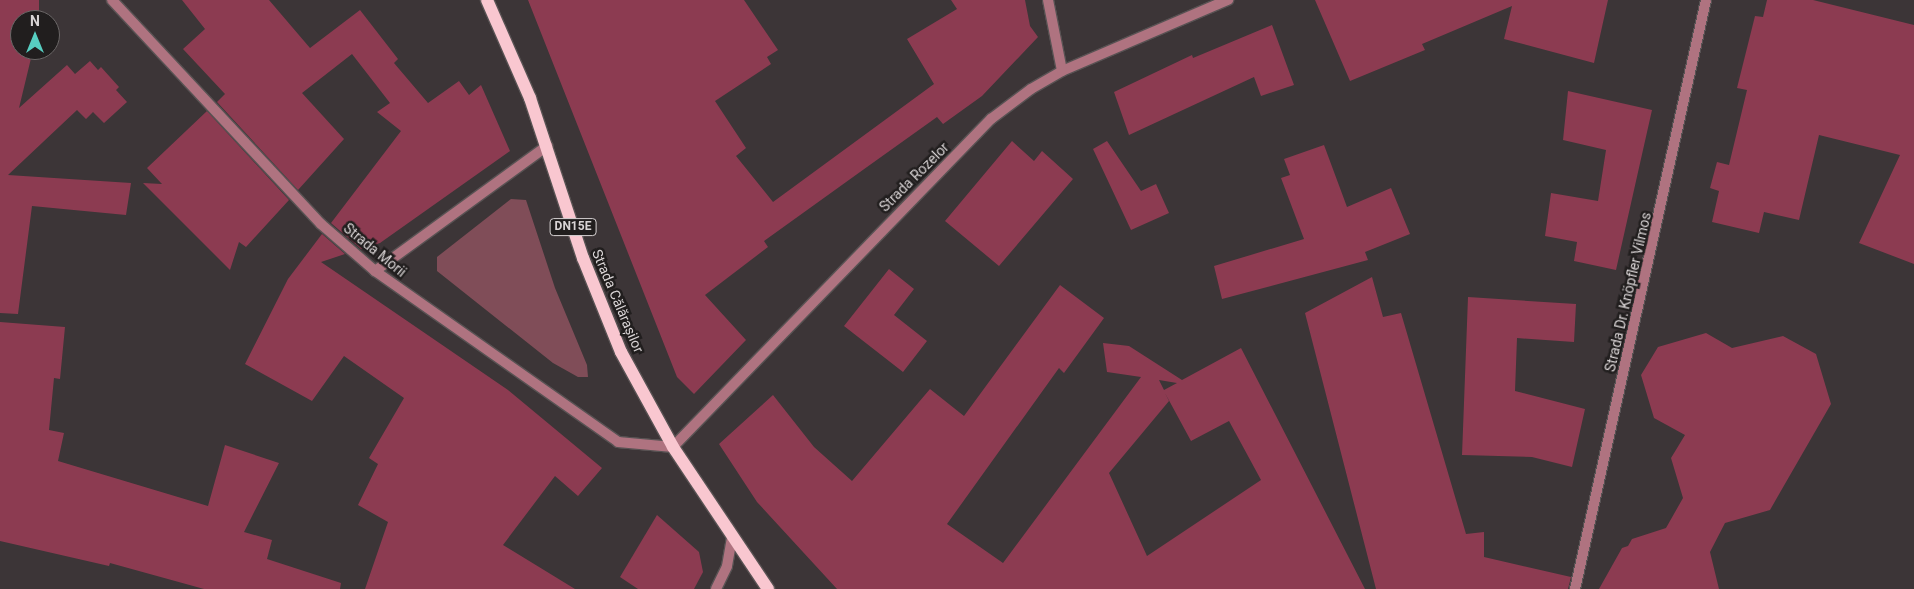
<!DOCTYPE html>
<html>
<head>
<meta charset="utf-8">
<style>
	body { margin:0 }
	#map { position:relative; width:1914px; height:589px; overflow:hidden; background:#3c3537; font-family:Roboto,sans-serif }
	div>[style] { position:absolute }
	.green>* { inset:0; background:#804d58 }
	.building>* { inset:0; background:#8c3b51 }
	.roads { filter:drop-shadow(1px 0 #585253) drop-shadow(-1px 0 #585253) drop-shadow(0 1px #585253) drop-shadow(0 -1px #585253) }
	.street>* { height:10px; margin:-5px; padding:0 5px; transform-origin:5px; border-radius:5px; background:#af7380 }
	.primary>* { height:12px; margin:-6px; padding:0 6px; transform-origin:6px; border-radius:6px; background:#f9c7d0 }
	span { translate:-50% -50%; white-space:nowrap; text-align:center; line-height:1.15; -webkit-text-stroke:5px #211e1e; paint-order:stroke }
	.shield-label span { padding:1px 4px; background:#211e1e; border:1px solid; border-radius:4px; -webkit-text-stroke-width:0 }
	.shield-label { font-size:12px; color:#d9d4d5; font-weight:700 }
	.street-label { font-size:14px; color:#d9d4d5 }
	.north { position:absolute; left:10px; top:10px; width:50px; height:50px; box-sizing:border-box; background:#211e1e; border:1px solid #6b6767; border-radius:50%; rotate:0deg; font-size:14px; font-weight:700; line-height:20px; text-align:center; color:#d9d4d5 }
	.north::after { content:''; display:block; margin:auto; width:18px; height:22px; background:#57cec1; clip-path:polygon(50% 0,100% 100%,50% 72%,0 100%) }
</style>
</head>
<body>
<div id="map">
	<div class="green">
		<div style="clip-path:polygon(511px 199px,526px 200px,555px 288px,587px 365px,588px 377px,578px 377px,553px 363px,437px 271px,437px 257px)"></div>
	</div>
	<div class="building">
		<div style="clip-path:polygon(0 0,39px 0,39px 20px,20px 20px,20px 50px,33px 50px,19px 108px,67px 65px,75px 74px,90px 61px,98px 70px,101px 67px,119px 87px,116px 90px,127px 102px,104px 123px,93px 112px,86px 119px,77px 110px,8px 175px,131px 183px,126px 215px,32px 206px,18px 314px,0 313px)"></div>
		<div style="clip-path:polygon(182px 0,269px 0,310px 48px,360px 10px,398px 59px,394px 63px,428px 103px,459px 81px,469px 95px,481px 85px,510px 151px,380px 243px,361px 249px,331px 223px,401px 131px,377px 112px,390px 103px,352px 54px,302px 93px,344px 139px,298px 190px,217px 102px,225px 94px,183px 49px,205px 29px)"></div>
		<div style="clip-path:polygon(528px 0,744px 0,778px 50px,767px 57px,771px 64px,715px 101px,746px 148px,736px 156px,773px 202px,934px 84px,907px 39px,957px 9px,951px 0,1025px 0,1030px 26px,1038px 37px,982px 96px,943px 124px,937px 117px,867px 167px,764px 241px,768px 247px,705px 295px,746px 340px,694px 394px,677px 377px)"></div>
		<div style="clip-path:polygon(1315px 0,1608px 0,1594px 63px,1504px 39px,1512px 6px,1422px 44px,1425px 50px,1350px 81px)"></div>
		<div style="clip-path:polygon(1767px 0,1813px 0,1914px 25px,1914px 264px,1859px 243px,1900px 155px,1819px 135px,1799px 220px,1764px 212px,1759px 233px,1712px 222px,1719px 191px,1710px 188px,1717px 162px,1729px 165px,1747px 90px,1737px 88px,1755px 16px,1763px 17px)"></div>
		<div style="clip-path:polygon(1272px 25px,1294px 85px,1261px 96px,1254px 77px,1129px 135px,1114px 92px,1192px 55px,1193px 58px)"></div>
		<div style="clip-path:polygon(1568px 91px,1652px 110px,1616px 270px,1574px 261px,1577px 242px,1545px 236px,1551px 193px,1598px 201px,1606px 150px,1563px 140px)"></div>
		<div style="clip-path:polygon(207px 111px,289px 200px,246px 247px,239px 242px,230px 270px,143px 183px,162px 184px,147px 168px)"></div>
		<div style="clip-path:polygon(1012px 141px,1034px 161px,1042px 151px,1073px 179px,999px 266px,945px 221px)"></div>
		<div style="clip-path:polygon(1107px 141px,1141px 191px,1156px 184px,1169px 213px,1131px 230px,1093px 149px)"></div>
		<div style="clip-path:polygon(1324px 145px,1347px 207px,1391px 188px,1410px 234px,1365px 252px,1368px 260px,1222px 299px,1214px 266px,1304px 239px,1281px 178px,1290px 175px,1284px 159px)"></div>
		<div style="clip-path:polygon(322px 234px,345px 254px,321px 262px,508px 390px,602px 468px,578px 496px,555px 476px,503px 545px,575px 589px,365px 589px,388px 522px,358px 505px,378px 464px,369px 458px,404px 398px,344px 356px,312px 401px,245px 364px,288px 279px)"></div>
		<div style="clip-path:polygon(889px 269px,914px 289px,894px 315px,927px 341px,903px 372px,844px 326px)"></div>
		<div style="clip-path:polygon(1372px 277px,1383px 317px,1401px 313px,1466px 534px,1484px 532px,1484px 557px,1571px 577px,1568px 589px,1376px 589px,1305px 313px)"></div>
		<div style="clip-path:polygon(evenodd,1060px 285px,1104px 318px,1064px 373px,1059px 368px,947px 524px,1003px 563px,1141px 377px,1107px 372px,1103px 343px,1129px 346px,1182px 380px,1241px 348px,1365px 589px,837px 589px,757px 502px,719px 444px,773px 395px,814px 447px,852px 481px,930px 389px,964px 416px,1060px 285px,1159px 380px,1177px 383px,1164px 390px,1159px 380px,1060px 285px,1165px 393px,1191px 441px,1229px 421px,1261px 480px,1147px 556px,1109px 473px,1169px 401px,1165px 393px)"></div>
		<div style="clip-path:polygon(1468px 297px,1576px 304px,1574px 342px,1517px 338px,1515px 391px,1585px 409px,1572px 467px,1532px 457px,1462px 455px)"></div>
		<div style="clip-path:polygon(0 322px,65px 327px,60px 379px,54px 378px,49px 430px,64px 433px,58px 461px,208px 506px,225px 445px,279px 463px,244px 532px,272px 540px,267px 559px,341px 583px,340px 589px,204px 589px,110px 563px,109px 566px,0 541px)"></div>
		<div style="clip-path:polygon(1706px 333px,1732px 348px,1783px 336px,1816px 354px,1831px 404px,1770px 510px,1725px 523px,1710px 552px,1719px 589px,1599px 589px,1622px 548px,1628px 546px,1632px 539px,1666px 528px,1683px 498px,1671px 458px,1685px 435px,1654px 418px,1641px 375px,1658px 347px)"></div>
		<div style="clip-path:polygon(657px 515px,699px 552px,703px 572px,694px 589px,638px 589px,620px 577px)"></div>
	</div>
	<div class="roads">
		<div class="street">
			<div style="left:112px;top:0;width:306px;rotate:47deg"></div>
			<div style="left:321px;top:224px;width:72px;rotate:41deg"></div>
			<div style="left:375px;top:271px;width:297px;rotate:35.1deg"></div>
			<div style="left:618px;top:442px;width:55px;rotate:5.2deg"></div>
			<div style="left:673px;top:447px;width:457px;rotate:-45.9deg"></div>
			<div style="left:991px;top:119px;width:50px;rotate:-36.9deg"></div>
			<div style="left:1031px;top:89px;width:36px;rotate:-30deg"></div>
			<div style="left:1062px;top:71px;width:181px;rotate:-23.2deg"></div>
			<div style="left:1048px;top:0;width:72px;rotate:78.8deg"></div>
			<div style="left:375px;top:271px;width:213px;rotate:-36deg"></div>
			<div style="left:716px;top:589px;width:25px;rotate:-64deg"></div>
			<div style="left:727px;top:566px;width:27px;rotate:-80deg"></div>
			<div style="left:1575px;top:589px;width:603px;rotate:-77.46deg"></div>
		</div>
		<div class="primary">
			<div style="left:487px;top:0;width:107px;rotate:66.3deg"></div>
			<div style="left:530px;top:98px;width:169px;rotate:71.7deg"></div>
			<div style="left:583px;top:258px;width:101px;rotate:68deg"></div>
			<div style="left:621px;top:352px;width:108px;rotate:61.3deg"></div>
			<div style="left:673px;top:447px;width:171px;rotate:56.2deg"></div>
		</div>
	</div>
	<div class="shield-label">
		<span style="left:573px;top:227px">DN15E</span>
	</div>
	<div class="street-label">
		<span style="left:914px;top:177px;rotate:-45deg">Strada Rozelor</span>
		<span style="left:375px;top:250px;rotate:39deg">Strada Morii</span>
		<span style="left:1628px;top:292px;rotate:-77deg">Strada Dr. Knöpfler Vilmos</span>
		<span style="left:618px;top:301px;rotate:67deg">Strada Călărașilor</span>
	</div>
	<div class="north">N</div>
</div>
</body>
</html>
